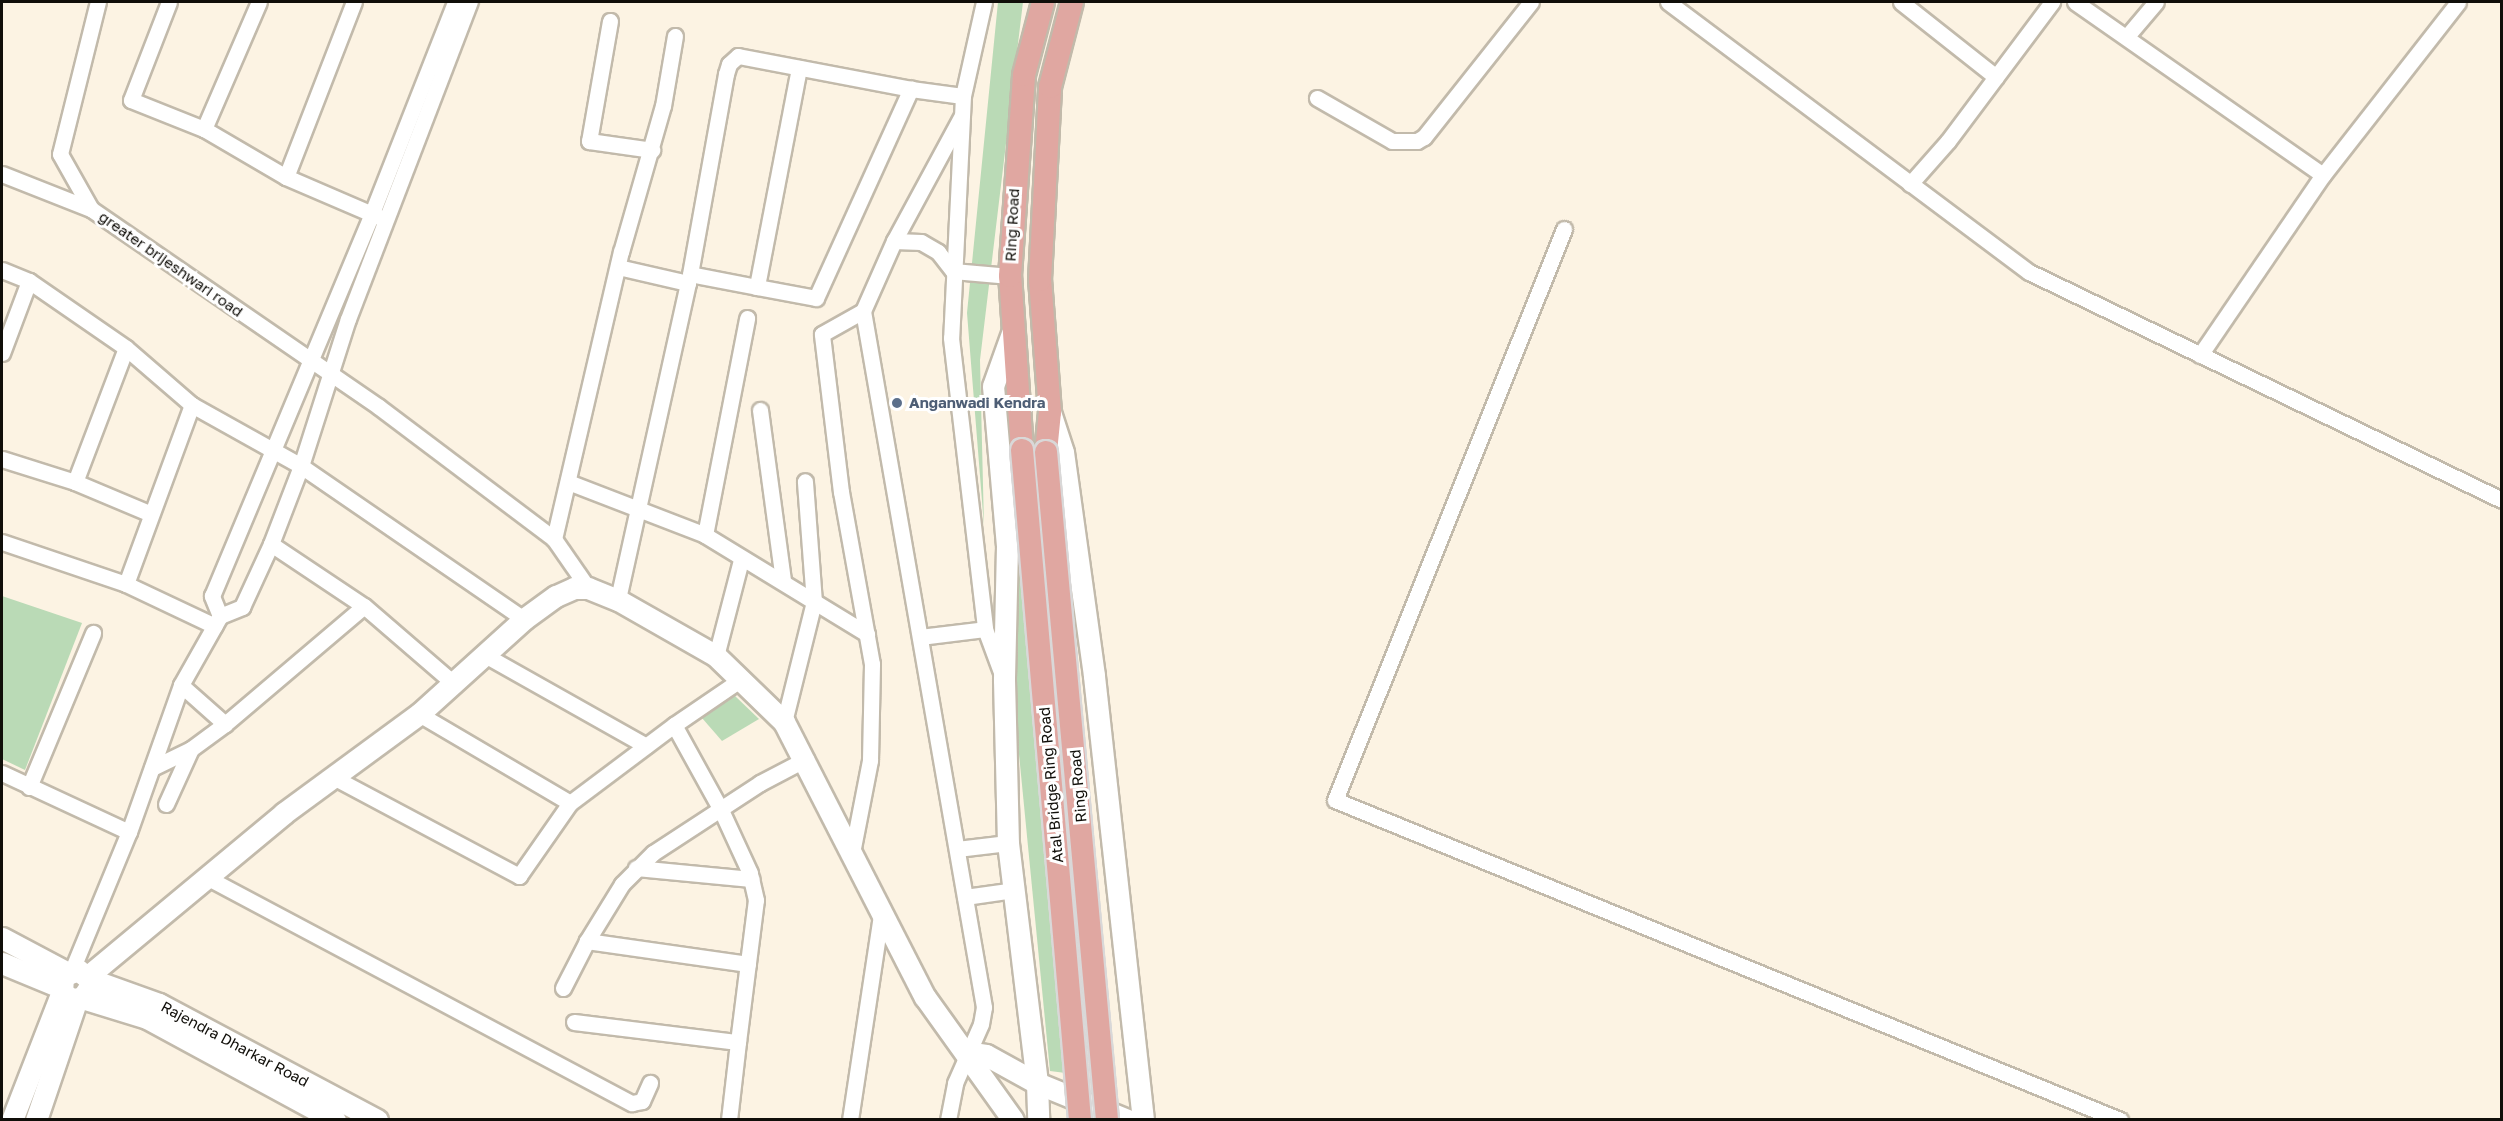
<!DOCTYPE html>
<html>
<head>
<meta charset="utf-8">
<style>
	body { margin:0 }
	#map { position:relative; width:2503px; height:1121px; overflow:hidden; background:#fcf3e3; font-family:"Golos Text",sans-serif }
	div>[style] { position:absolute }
	.green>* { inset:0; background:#badab6 }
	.roads { filter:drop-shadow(2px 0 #c2baab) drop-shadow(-2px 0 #c2baab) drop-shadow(0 2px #c2baab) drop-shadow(0 -2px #c2baab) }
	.street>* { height:15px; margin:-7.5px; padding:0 7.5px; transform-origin:7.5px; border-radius:7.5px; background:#fff }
	.secondary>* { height:21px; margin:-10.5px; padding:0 10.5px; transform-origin:10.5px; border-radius:10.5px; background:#fff }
	.primary>* { height:22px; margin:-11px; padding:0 11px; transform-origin:11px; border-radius:11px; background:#e0a7a1 }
	.bridges { filter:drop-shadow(2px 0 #d9d8d8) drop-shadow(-2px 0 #d9d8d8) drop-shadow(0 2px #d9d8d8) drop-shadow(0 -2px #d9d8d8) }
	.primary-bridge>* { height:22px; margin:-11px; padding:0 11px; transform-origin:11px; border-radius:11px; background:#e0a7a1 }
	.dots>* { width:16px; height:16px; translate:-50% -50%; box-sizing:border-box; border:3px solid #fff; border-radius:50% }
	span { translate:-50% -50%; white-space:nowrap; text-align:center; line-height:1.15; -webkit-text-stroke:6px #fff; paint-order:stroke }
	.street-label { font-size:15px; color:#100e09 }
	.service-label { font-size:15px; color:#4e5e75; font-weight:700 }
	.left { translate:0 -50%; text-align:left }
	.frame { position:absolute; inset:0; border:3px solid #100e09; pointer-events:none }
</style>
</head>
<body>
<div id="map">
	<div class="green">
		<div style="clip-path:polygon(998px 2px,1023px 2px,980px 360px,984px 526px,967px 313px)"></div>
		<div style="clip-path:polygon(1016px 493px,1081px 1075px,1050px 1071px,1013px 693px)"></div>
		<div style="clip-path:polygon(2px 596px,82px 623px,25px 770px,2px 759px)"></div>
		<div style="clip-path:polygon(734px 695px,759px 719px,722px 741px,702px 718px)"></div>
	</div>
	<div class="roads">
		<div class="street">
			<div style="left:169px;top:2px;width:105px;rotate:111.2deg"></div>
			<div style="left:131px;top:100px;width:79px;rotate:21.7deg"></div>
			<div style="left:204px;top:129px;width:138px;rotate:-66.6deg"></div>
			<div style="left:984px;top:2px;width:96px;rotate:102.6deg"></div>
			<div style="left:963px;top:96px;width:242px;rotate:92.8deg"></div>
			<div style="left:951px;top:338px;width:293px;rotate:83.3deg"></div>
			<div style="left:985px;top:629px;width:46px;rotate:69.6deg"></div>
			<div style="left:1668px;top:2px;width:451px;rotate:36.8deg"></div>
			<div style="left:2029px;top:272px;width:525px;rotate:25.74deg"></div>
			<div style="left:1901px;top:2px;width:121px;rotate:38.3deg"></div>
			<div style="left:2075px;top:2px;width:302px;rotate:34.9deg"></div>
			<div style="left:610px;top:21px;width:122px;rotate:99.9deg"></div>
			<div style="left:589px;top:141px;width:64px;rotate:8.1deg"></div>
			<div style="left:2128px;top:35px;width:43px;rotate:-49.7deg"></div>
			<div style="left:799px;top:68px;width:223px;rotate:100.9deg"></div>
			<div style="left:757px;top:287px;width:68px;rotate:-169deg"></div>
			<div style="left:690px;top:274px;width:203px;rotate:-79.8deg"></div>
			<div style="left:726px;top:74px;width:10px;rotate:-73deg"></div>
			<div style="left:729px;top:64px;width:12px;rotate:-42deg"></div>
			<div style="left:738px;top:56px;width:176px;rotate:10.8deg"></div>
			<div style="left:911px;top:89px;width:52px;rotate:7.7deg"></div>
			<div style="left:1317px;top:98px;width:86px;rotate:29.8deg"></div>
			<div style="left:1392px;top:141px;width:25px"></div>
			<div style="left:1417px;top:141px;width:8px;rotate:-30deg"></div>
			<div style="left:1424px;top:137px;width:172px;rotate:-51.6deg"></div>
			<div style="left:204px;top:129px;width:95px;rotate:30.3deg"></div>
			<div style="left:286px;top:177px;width:188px;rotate:-68.8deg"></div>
			<div style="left:2px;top:174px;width:96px;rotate:21.5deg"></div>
			<div style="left:91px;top:209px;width:349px;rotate:34.5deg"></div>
			<div style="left:379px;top:407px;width:219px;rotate:37deg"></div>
			<div style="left:554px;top:539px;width:60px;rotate:55.2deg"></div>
			<div style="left:286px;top:177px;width:101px;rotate:23.3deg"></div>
			<div style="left:1910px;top:184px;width:57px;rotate:-48.5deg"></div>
			<div style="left:1948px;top:141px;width:174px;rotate:-53.2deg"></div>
			<div style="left:91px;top:209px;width:63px;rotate:-119.4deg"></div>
			<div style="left:60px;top:154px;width:157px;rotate:-76deg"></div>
			<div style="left:1564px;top:229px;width:615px;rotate:111.85deg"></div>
			<div style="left:1335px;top:800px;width:848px;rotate:22.18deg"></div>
			<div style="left:894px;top:241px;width:27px;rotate:2deg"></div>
			<div style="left:921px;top:242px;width:20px;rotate:30deg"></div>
			<div style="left:938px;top:252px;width:24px;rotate:52deg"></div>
			<div style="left:953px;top:271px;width:57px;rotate:5deg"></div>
			<div style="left:618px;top:267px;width:72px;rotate:12.9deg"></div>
			<div style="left:688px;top:283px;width:325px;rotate:102.5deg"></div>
			<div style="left:2px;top:270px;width:29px;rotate:22deg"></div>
			<div style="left:29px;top:281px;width:118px;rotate:34.6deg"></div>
			<div style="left:126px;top:348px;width:87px;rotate:40.8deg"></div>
			<div style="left:192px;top:405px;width:125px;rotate:29.2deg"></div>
			<div style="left:301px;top:466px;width:270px;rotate:34.5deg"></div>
			<div style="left:757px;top:287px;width:60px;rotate:10.6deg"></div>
			<div style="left:816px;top:298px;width:230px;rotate:-65.6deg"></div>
			<div style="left:2px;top:353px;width:77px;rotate:-69.4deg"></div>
			<div style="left:2200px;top:355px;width:218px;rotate:-55.7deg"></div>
			<div style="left:2323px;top:175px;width:219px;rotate:-52deg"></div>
			<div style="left:760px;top:410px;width:172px;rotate:82.3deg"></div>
			<div style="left:2px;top:459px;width:77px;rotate:17.5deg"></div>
			<div style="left:75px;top:482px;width:82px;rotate:22.8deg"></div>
			<div style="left:75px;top:482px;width:143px;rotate:-69.2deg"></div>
			<div style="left:568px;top:482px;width:147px;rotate:21.1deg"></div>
			<div style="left:705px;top:535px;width:190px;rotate:31.4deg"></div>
			<div style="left:705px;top:535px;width:221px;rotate:-79deg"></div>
			<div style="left:554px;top:539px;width:295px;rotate:-76.9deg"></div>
			<div style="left:621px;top:252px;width:152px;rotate:-74deg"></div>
			<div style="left:663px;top:106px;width:71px;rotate:-80.3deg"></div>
			<div style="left:2px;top:542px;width:131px;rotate:18.7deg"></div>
			<div style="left:126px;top:584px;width:98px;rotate:25.3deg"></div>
			<div style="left:271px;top:544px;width:112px;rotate:33.7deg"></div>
			<div style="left:364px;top:606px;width:116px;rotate:40.8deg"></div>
			<div style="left:126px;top:584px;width:191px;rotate:-69.8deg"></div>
			<div style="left:220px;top:616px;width:22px;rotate:-112deg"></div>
			<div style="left:212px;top:596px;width:415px;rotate:-67.3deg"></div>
			<div style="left:372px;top:213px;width:227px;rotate:-68.5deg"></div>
			<div style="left:920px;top:637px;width:65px;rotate:-7deg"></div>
			<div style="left:483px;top:654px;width:187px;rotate:29.4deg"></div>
			<div style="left:716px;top:656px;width:99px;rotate:-75.4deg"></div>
			<div style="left:181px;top:685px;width:59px;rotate:41.6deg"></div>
			<div style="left:419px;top:714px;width:175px;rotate:30.5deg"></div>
			<div style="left:784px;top:722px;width:124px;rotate:-76deg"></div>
			<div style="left:814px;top:602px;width:121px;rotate:-94.3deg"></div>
			<div style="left:152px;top:768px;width:43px;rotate:-26deg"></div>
			<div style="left:191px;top:749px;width:42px;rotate:-36.3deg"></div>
			<div style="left:225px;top:724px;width:182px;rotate:-40.3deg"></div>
			<div style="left:2px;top:773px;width:140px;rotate:24.9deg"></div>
			<div style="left:333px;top:777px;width:211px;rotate:28deg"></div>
			<div style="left:519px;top:876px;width:89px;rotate:-55.1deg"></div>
			<div style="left:570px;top:803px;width:130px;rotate:-36.9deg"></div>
			<div style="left:29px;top:787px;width:167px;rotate:-67.4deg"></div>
			<div style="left:166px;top:804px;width:60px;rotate:-65.6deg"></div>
			<div style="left:957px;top:849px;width:51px;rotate:-6.7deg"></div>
			<div style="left:852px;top:853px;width:95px;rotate:-79deg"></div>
			<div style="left:870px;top:760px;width:96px;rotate:-88.8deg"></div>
			<div style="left:872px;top:664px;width:175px;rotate:-100.2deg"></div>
			<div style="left:841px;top:492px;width:159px;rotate:-96.9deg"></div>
			<div style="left:822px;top:334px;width:47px;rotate:-29.3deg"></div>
			<div style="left:636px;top:868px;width:116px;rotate:5.5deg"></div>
			<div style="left:208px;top:878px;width:480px;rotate:28deg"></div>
			<div style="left:632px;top:1103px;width:10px;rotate:-11deg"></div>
			<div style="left:642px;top:1101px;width:20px;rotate:-66deg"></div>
			<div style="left:965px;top:897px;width:49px;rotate:-8.1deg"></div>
			<div style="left:748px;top:964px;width:163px;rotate:-171.9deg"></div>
			<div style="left:587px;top:941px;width:67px;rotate:-58.4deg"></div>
			<div style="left:622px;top:884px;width:44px;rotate:-45deg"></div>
			<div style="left:653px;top:853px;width:128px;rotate:-33.2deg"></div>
			<div style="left:760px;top:783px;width:52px;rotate:-27.6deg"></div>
			<div style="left:72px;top:970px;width:149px;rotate:-67.6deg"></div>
			<div style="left:129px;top:832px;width:156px;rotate:-70.5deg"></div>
			<div style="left:181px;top:685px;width:79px;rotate:-60.5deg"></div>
			<div style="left:220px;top:616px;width:24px;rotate:-22deg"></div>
			<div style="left:242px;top:607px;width:69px;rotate:-65.3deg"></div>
			<div style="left:271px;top:544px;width:84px;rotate:-69deg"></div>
			<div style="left:301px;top:466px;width:154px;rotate:-72.3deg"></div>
			<div style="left:348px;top:319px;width:340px;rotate:-69deg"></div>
			<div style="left:563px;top:988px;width:53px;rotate:-62.9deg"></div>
			<div style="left:574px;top:1022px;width:165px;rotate:7deg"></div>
			<div style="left:738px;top:1042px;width:143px;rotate:-82.8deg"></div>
			<div style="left:756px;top:900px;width:28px;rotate:-103deg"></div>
			<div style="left:750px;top:873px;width:69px;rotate:-114.7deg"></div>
			<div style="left:721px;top:810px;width:97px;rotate:-118.9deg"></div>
			<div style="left:674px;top:725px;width:80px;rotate:-34.3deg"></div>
			<div style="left:729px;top:1120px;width:79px;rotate:-83.4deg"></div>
			<div style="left:850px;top:1120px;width:208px;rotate:-81.4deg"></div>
			<div style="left:948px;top:1120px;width:38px;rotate:-79deg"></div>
			<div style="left:955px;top:1083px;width:64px;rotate:-66.2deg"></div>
			<div style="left:981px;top:1024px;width:17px;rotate:-80deg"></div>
			<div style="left:984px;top:1007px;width:706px;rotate:-99.86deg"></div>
			<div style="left:863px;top:311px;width:77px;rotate:-66.1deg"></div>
			<div style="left:894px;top:241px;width:141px;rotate:-61.6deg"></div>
		</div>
		<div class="secondary">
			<div style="left:1012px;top:333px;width:56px;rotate:109.7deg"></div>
			<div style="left:993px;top:386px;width:161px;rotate:85deg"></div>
			<div style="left:1007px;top:546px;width:134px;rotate:91.3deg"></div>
			<div style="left:1004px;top:680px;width:163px;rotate:88.6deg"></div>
			<div style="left:1008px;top:843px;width:242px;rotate:83.1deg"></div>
			<div style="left:1037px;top:1083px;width:37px;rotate:88deg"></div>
			<div style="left:1050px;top:412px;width:42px;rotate:72deg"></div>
			<div style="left:1063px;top:452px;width:226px;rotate:82.1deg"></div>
			<div style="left:1094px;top:676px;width:447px;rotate:83.7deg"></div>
			<div style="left:2px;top:938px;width:72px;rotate:28deg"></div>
			<div style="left:2px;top:963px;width:63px;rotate:22.5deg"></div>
			<div style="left:88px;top:976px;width:255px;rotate:-39.7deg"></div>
			<div style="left:284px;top:813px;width:167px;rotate:-36.3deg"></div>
			<div style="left:419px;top:714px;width:142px;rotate:-42.1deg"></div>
			<div style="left:524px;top:619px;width:39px;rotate:-36deg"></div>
			<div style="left:556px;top:596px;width:20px;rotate:-24deg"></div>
			<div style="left:574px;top:588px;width:14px"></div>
			<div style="left:588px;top:588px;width:32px;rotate:22deg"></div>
			<div style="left:618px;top:600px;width:113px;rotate:29.7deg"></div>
			<div style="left:716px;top:656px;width:95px;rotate:44.1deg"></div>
			<div style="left:784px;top:722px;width:309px;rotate:62.9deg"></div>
			<div style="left:925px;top:997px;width:151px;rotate:54.4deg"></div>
			<div style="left:89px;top:979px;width:7px;rotate:82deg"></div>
			<div style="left:90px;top:986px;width:14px;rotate:124deg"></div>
			<div style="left:82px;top:998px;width:11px;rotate:175deg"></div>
			<div style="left:71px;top:999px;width:11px;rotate:-142deg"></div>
			<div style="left:62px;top:992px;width:16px;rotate:-86deg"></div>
			<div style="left:63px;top:976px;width:16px;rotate:-22deg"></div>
			<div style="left:78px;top:970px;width:14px;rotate:39deg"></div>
			<div style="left:89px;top:979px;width:74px;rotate:19.7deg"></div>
			<div style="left:159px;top:1004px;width:247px;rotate:28deg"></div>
			<div style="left:82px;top:998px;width:68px;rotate:17.1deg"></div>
			<div style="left:147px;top:1018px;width:214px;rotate:28.5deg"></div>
			<div style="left:967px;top:1052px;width:19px;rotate:9deg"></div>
			<div style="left:986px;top:1055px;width:58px;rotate:28.8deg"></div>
			<div style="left:1037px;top:1083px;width:97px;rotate:22.3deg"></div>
			<div style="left:12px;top:1120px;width:137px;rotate:-68.7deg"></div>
			<div style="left:36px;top:1120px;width:128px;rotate:-71.3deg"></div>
		</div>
		<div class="primary">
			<div style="left:1022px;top:450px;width:174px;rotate:-93.9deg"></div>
			<div style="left:1010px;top:276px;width:201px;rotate:-86deg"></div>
			<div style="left:1024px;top:75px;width:75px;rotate:-75.4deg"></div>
			<div style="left:1046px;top:452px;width:40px;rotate:-84.3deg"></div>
			<div style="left:1050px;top:412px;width:132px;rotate:-94.3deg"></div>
			<div style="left:1040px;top:280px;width:193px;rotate:-87deg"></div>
			<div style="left:1050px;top:87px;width:88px;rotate:-75.5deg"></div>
		</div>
	</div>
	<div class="bridges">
		<div class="primary-bridge">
			<div style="left:1022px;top:450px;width:673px;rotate:85.05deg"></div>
			<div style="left:1046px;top:452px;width:671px;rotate:84.78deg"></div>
		</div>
	</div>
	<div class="dots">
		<div style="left:897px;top:403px;background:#5c6f8a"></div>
	</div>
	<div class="street-label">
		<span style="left:1012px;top:225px;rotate:-87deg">Ring Road</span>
		<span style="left:171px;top:264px;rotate:35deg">greater brijeshwari road</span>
		<span style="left:1051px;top:785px;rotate:-95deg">Atal Bridge Ring Road</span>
		<span style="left:1078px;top:786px;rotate:-95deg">Ring Road</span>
		<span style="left:235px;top:1044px;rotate:28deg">Rajendra Dharkar Road</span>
	</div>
	<div class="service-label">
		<span class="left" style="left:909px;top:403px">Anganwadi Kendra</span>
	</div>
	<div class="frame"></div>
</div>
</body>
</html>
